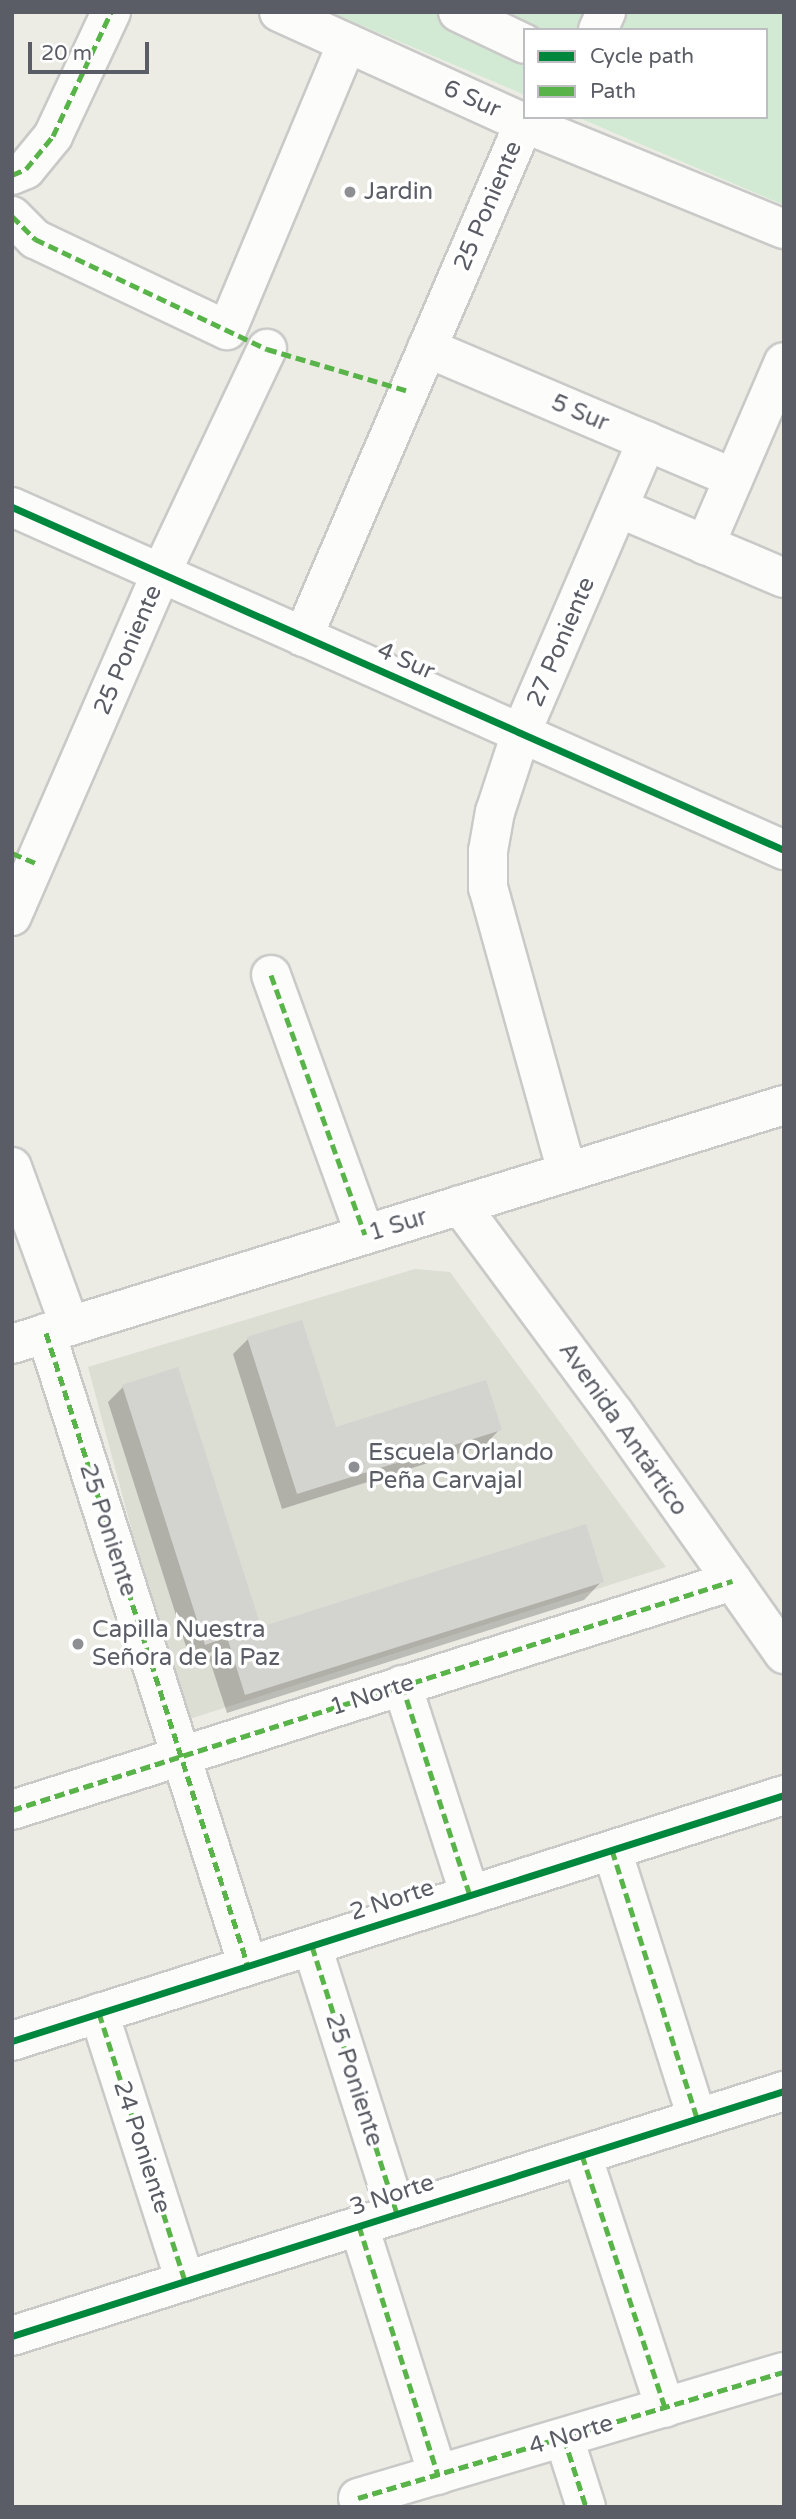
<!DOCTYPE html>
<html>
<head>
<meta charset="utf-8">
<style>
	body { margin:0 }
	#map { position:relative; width:796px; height:2519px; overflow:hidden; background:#ecece5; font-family:"Varela Round",sans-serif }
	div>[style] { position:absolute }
	.education>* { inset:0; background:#dcddd3 }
	.green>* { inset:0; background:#d2ead4 }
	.shadow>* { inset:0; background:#0003 }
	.building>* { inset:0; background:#d3d3cf }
	.roads { filter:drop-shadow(2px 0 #c9c9c8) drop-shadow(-2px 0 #c9c9c8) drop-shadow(0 2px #c9c9c8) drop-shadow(0 -2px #c9c9c8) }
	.minor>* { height:38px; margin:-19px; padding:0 19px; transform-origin:19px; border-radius:19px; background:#fcfcfb }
	.quiet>* { height:5px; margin-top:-2.5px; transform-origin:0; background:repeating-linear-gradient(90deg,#58b448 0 10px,transparent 0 15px) }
	.cycleway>* { height:7px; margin:-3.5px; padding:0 3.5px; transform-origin:3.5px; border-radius:3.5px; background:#00873e }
	.dots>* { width:19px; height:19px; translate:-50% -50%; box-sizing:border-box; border:4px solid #fff; border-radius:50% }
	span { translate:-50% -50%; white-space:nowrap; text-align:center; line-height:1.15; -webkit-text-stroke:7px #fff; paint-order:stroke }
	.street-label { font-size:24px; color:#5a5d65 }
	.poi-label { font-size:24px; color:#5a5d65 }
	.left { translate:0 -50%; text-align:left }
	.frame { position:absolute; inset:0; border:14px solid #5a5d65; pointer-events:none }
	.legend { position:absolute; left:523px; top:28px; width:245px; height:91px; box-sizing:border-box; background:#fff; border:2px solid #bdbec1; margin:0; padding:9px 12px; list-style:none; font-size:21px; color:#5a5d65 }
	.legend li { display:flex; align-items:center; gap:14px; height:35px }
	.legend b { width:35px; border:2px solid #bdbec1 }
	.scale { position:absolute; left:28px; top:42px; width:121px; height:32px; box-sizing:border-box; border:4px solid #5a5d65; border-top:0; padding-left:9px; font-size:21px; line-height:24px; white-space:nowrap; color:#5a5d65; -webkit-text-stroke:5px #fff; paint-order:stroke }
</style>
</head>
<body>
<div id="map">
	<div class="education">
		<div style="clip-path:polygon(415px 1269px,450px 1272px,666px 1567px,183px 1721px,88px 1367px)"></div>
	</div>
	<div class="green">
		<div style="clip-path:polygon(330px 12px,784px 12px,784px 205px,577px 117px,766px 117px,766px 30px,525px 30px,525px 95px)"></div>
	</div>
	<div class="shadow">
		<div style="clip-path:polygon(248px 1339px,335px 1429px,500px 1429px,485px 1445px,282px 1509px,233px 1354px)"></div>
		<div style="clip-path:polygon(123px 1387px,254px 1631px,602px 1581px,584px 1600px,227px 1713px,209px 1658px,217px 1650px,190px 1659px,108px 1402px)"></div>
	</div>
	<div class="building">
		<div style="clip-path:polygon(302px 1320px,336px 1427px,486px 1380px,502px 1430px,297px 1494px,247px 1337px)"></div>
		<div style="clip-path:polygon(178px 1367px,261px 1627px,586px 1524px,604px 1582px,245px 1695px,227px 1637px,205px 1645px,122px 1385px)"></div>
	</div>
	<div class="roads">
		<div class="minor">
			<div style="left:279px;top:12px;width:269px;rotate:24.4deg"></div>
			<div style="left:524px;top:123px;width:281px;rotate:22.2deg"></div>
			<div style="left:458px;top:12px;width:74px;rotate:25.5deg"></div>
			<div style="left:598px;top:30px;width:20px;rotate:-66deg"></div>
			<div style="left:12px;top:175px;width:15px;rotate:-23deg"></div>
			<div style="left:26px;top:169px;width:43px;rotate:-50.7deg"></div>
			<div style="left:53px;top:136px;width:137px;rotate:-64.9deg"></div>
			<div style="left:12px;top:216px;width:33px;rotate:45deg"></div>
			<div style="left:35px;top:239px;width:212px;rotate:25.4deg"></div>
			<div style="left:227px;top:330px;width:311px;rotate:-67.3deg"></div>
			<div style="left:427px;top:348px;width:333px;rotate:23deg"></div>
			<div style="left:12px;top:507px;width:845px;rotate:23.96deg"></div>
			<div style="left:619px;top:508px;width:179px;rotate:23deg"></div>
			<div style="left:705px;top:545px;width:199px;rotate:-66.7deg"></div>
			<div style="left:303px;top:637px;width:559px;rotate:-66.73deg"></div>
			<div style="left:12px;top:916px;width:374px;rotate:-66.5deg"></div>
			<div style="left:161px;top:573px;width:248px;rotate:-64.7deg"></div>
			<div style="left:271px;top:975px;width:276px;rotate:70.1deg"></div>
			<div style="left:12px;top:1167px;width:169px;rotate:70deg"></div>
			<div style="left:567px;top:1172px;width:295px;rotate:-105.5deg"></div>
			<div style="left:488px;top:888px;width:37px;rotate:-90deg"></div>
			<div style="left:488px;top:851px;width:40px;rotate:-80deg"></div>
			<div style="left:495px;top:812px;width:83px;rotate:-71.8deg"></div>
			<div style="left:521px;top:733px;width:318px;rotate:-66.7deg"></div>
			<div style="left:460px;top:1205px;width:259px;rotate:53.5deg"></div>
			<div style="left:614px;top:1413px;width:295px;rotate:54.8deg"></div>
			<div style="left:46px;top:1333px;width:664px;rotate:72.3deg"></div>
			<div style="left:12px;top:1344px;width:808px;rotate:-17.2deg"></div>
			<div style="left:402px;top:1685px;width:221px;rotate:72.1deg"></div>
			<div style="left:12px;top:1810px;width:756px;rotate:-17.64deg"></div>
			<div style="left:612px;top:1850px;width:281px;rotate:72.4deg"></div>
			<div style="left:312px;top:1946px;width:281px;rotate:72.4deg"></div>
			<div style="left:99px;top:2013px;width:281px;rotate:72.2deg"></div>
			<div style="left:12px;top:2041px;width:810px;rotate:-17.67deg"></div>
			<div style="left:582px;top:2155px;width:266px;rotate:71.8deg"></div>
			<div style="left:359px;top:2226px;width:261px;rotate:72.4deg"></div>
			<div style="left:12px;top:2336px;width:810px;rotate:-17.61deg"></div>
			<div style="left:564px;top:2438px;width:72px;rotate:72.3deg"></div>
			<div style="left:358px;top:2498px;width:444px;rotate:-16.5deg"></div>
		</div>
	</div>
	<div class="quiet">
		<div style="left:12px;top:175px;width:15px;rotate:-23deg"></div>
		<div style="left:26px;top:169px;width:43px;rotate:-50.7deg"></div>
		<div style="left:53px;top:136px;width:137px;rotate:-64.9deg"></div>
		<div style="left:12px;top:216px;width:33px;rotate:45deg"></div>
		<div style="left:35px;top:239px;width:257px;rotate:25.4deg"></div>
		<div style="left:267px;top:349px;width:148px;rotate:16.5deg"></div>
		<div style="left:12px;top:853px;width:25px;rotate:23deg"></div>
		<div style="left:271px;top:975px;width:276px;rotate:70.1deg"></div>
		<div style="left:46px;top:1333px;width:664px;rotate:72.3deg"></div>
		<div style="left:402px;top:1685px;width:221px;rotate:72.1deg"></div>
		<div style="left:12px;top:1810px;width:756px;rotate:-17.64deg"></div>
		<div style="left:612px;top:1850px;width:281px;rotate:72.4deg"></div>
		<div style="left:312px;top:1946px;width:281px;rotate:72.4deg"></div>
		<div style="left:99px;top:2013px;width:281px;rotate:72.2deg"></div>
		<div style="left:582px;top:2155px;width:266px;rotate:71.8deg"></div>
		<div style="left:359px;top:2226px;width:261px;rotate:72.4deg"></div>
		<div style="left:564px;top:2438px;width:72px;rotate:72.3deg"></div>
		<div style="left:358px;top:2498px;width:444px;rotate:-16.5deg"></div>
	</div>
	<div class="cycleway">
		<div style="left:12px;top:507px;width:845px;rotate:23.96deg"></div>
		<div style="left:12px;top:2041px;width:810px;rotate:-17.67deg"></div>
		<div style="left:12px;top:2336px;width:810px;rotate:-17.61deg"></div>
	</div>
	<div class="dots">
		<div style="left:350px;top:192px;background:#8d8f92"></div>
		<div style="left:354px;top:1467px;background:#8d8f92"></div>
		<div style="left:78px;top:1644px;background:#8d8f92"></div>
	</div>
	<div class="street-label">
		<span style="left:472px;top:99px;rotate:24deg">6 Sur</span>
		<span style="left:488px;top:206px;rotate:-67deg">25 Poniente</span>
		<span style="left:580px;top:413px;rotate:23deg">5 Sur</span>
		<span style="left:561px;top:642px;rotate:-67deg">27 Poniente</span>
		<span style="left:128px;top:650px;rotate:-67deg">25 Poniente</span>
		<span style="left:406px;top:661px;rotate:24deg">4 Sur</span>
		<span style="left:398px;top:1225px;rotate:-17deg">1 Sur</span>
		<span style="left:623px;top:1429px;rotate:55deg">Avenida Antártico</span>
		<span style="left:108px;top:1530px;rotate:72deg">25 Poniente</span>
		<span style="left:372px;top:1695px;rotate:-18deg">1 Norte</span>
		<span style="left:392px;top:1900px;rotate:-18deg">2 Norte</span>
		<span style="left:354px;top:2080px;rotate:72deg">25 Poniente</span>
		<span style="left:142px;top:2147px;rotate:72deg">24 Poniente</span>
		<span style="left:392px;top:2195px;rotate:-18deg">3 Norte</span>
		<span style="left:571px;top:2435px;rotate:-17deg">4 Norte</span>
	</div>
	<div class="poi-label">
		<span class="left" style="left:364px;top:192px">Jardin</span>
		<span class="left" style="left:368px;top:1467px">Escuela Orlando<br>Peña Carvajal</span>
		<span class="left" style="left:92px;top:1644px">Capilla Nuestra<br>Señora de la Paz</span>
	</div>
	<div class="frame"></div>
	<ul class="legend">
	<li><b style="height:9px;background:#00873e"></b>Cycle path</li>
	<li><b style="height:9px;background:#58b448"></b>Path</li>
	</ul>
	<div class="scale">20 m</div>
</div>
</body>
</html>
